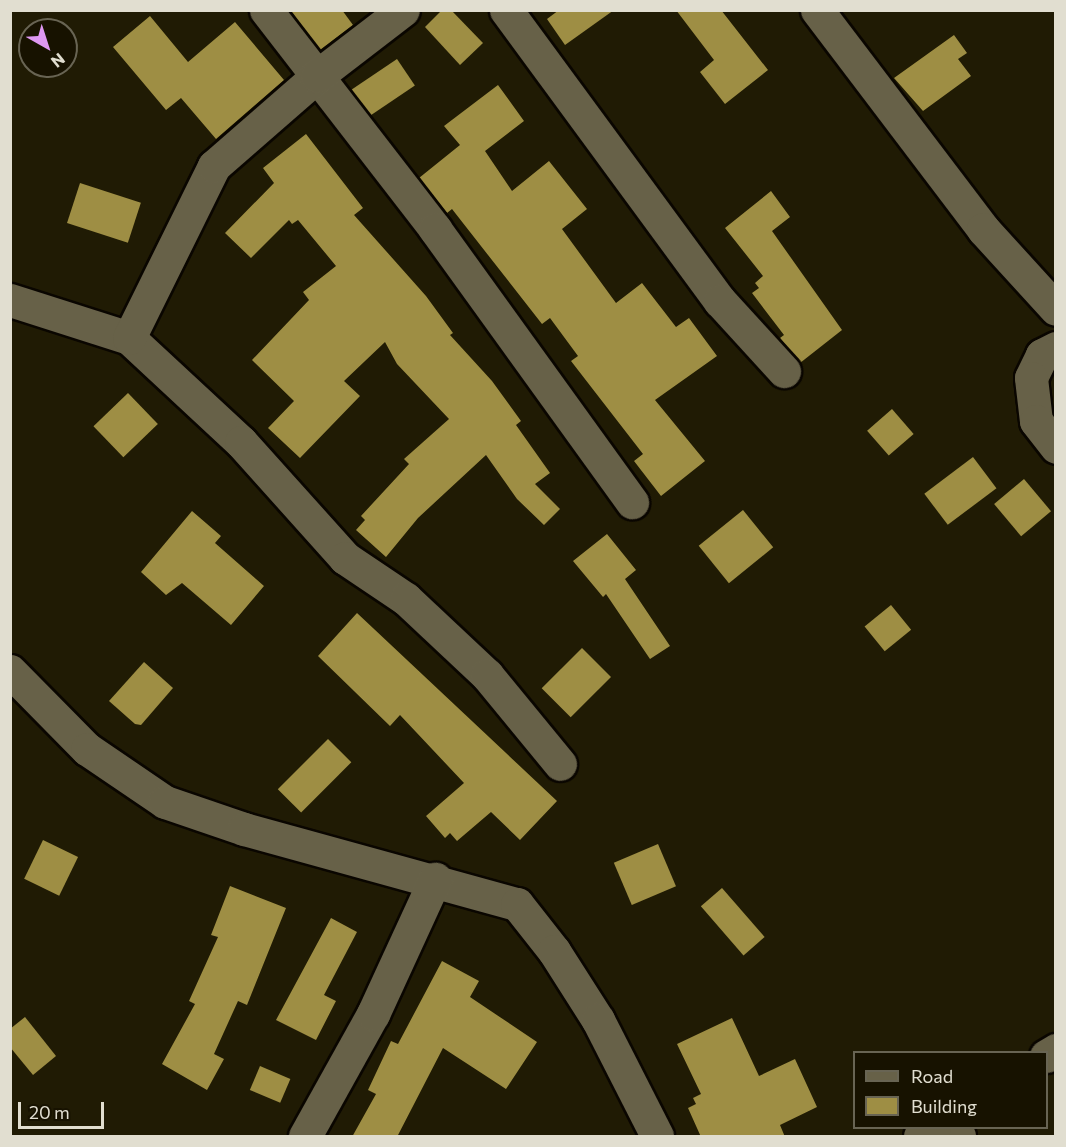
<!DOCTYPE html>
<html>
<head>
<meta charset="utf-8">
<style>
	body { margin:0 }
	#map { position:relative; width:1066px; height:1147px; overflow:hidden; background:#201b04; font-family:Commissioner,sans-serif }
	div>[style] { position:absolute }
	.building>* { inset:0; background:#9e8e44; transform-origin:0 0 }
	.roads { filter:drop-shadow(2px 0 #0a0600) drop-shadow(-2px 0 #0a0600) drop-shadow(0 2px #0a0600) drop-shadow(0 -2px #0a0600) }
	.minor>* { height:33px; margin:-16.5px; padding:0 16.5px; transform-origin:16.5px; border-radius:16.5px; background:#676148 }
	span { translate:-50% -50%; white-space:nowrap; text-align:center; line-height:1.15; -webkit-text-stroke:6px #171200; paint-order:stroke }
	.frame { position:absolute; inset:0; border:12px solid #e1ded0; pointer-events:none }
	.legend { position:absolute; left:853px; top:1051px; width:195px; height:78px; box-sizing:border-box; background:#171200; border:2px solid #686453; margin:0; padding:8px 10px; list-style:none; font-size:18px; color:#e1ded0 }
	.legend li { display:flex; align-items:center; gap:12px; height:30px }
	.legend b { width:30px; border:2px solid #686453 }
	.north { position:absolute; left:18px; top:18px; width:60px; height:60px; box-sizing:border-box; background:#171200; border:2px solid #686453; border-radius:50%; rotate:141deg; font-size:16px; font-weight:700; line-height:24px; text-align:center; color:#e1ded0 }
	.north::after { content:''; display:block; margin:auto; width:21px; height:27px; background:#de98f2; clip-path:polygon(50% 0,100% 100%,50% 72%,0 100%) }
	.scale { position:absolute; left:18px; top:1102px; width:86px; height:27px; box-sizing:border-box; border:3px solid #e1ded0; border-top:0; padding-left:8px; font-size:18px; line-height:21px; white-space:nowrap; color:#e1ded0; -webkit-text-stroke:4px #171200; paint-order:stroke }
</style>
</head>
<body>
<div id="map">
	<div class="building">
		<div style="clip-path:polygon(290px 10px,342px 10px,353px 25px,320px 50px)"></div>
		<div style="clip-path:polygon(442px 10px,451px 10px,483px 43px,460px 65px,425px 27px)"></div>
		<div style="clip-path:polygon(559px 10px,614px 10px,565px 45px,547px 19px)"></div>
		<div style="clip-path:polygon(676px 10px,721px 10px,768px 70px,725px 104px,700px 72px,714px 60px)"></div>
		<div style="clip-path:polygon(150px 16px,188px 62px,235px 22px,284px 80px,216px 139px,181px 98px,166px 110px,113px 47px)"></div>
		<div style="clip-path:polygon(954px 35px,967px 53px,958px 59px,971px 76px,923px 111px,894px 78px)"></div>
		<div style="left:397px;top:59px;width:32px;height:55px;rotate:56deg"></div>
		<div style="clip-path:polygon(498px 85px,524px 121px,485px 151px,512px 191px,549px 161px,587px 209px,562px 229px,616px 303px,642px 283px,676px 327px,689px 318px,717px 356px,655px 400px,705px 461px,661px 496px,634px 461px,643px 454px,571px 361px,578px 356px,550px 318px,542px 324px,452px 209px,447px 213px,419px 178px,460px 145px,444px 126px)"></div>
		<div style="clip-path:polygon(306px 134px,363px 208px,354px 215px,426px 296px,453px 333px,450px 335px,492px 381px,521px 421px,516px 425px,550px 473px,535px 484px,560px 509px,544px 525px,517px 499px,486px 455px,418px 518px,386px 557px,356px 530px,365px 520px,361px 516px,409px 464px,404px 459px,449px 419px,397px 364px,385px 342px,344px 381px,360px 396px,300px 458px,268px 428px,294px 401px,252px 360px,309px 300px,303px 292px,336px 266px,298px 220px,292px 224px,289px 220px,251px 258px,225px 233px,274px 183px,263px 168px)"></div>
		<div style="left:80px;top:183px;width:64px;height:42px;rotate:18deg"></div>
		<div style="clip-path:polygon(771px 191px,790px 217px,772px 231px,842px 330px,800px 363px,780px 338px,784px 335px,752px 293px,759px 288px,755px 283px,763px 276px,725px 228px)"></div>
		<div style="left:128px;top:393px;width:43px;height:48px;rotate:46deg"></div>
		<div style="left:892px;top:409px;width:33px;height:33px;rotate:49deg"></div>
		<div style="left:973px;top:457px;width:39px;height:61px;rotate:53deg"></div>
		<div style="left:1024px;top:479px;width:42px;height:39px;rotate:50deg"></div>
		<div style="left:743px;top:510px;width:48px;height:57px;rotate:51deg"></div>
		<div style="clip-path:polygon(192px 511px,221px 536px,215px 543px,264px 586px,231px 625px,182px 583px,166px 595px,141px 572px)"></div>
		<div style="clip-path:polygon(607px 534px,636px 570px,625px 579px,670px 646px,650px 659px,606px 594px,603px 597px,573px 561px)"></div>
		<div style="left:891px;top:605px;width:32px;height:34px;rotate:51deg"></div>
		<div style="clip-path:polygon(357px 613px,557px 801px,520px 840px,491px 812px,457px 841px,450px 833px,445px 838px,426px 816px,464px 783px,400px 715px,390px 726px,318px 656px)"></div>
		<div style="left:582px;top:648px;width:41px;height:57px;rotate:45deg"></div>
		<div style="clip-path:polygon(144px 662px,173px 688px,141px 725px,135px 724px,109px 701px)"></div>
		<div style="left:328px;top:739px;width:33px;height:71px;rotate:45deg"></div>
		<div style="left:43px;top:840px;width:39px;height:43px;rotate:26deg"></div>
		<div style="left:658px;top:844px;width:46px;height:48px;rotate:67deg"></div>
		<div style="clip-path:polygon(230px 886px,286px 908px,247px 1005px,238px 1001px,214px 1054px,224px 1059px,207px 1090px,162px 1064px,195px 1004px,189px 1001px,218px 937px,211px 935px)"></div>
		<div style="left:722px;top:888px;width:65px;height:28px;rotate:49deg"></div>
		<div style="clip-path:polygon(331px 918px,357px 932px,324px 995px,336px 1001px,316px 1040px,276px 1020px)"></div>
		<div style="clip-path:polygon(442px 961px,479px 981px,470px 997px,537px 1042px,506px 1089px,443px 1048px,397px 1137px,352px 1137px,376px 1094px,368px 1090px,391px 1041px,398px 1044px)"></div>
		<div style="clip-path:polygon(25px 1017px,56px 1056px,33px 1075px,10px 1047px,10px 1029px)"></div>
		<div style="clip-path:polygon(732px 1018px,759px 1076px,795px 1059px,817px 1107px,780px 1125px,785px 1137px,701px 1137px,688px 1108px,696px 1104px,693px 1098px,701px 1094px,677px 1044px)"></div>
		<div style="left:260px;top:1066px;width:33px;height:26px;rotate:23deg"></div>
	</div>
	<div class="roads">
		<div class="minor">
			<div style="left:266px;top:10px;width:277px;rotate:52.3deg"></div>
			<div style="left:435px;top:229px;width:337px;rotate:54.2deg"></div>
			<div style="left:506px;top:10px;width:361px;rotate:53.7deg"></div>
			<div style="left:720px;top:301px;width:95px;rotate:47.6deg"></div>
			<div style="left:817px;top:10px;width:275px;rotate:52.8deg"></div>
			<div style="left:983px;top:229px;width:108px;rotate:47.6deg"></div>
			<div style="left:10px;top:300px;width:125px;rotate:17.7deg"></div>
			<div style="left:129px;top:338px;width:153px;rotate:42.9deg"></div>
			<div style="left:241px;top:442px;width:156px;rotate:48.1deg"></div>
			<div style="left:345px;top:558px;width:73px;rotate:33.9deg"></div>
			<div style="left:406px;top:599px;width:111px;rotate:43.2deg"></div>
			<div style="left:487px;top:675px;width:115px;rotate:50.6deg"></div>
			<div style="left:129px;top:338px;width:192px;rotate:-63.7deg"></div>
			<div style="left:214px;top:166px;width:137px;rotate:-41.1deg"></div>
			<div style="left:317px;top:76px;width:108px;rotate:-37.5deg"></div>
			<div style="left:1056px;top:348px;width:16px;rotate:153deg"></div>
			<div style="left:1042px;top:355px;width:25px;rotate:116deg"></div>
			<div style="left:1031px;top:378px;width:43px;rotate:83.4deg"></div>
			<div style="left:1036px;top:421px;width:33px;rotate:52deg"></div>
			<div style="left:10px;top:671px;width:110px;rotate:45.4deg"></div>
			<div style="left:87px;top:749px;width:94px;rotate:34.2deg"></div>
			<div style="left:165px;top:802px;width:83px;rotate:18.9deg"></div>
			<div style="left:244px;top:829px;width:283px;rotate:15.4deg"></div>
			<div style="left:517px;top:904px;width:60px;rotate:51.8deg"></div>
			<div style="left:554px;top:951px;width:82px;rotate:57.5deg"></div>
			<div style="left:598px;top:1020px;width:130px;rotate:63deg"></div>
			<div style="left:1046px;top:1056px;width:12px;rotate:-31deg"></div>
			<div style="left:955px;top:1128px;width:9px;rotate:63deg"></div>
			<div style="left:305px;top:1136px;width:140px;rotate:-60.9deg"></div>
			<div style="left:373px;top:1014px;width:149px;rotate:-65.3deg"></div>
			<div style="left:920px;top:1136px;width:16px;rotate:-30deg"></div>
		</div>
	</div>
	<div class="frame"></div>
	<ul class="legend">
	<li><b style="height:8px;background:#676148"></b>Road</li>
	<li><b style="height:16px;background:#9e8e44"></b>Building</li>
	</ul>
	<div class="north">N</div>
	<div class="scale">20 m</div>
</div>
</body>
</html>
